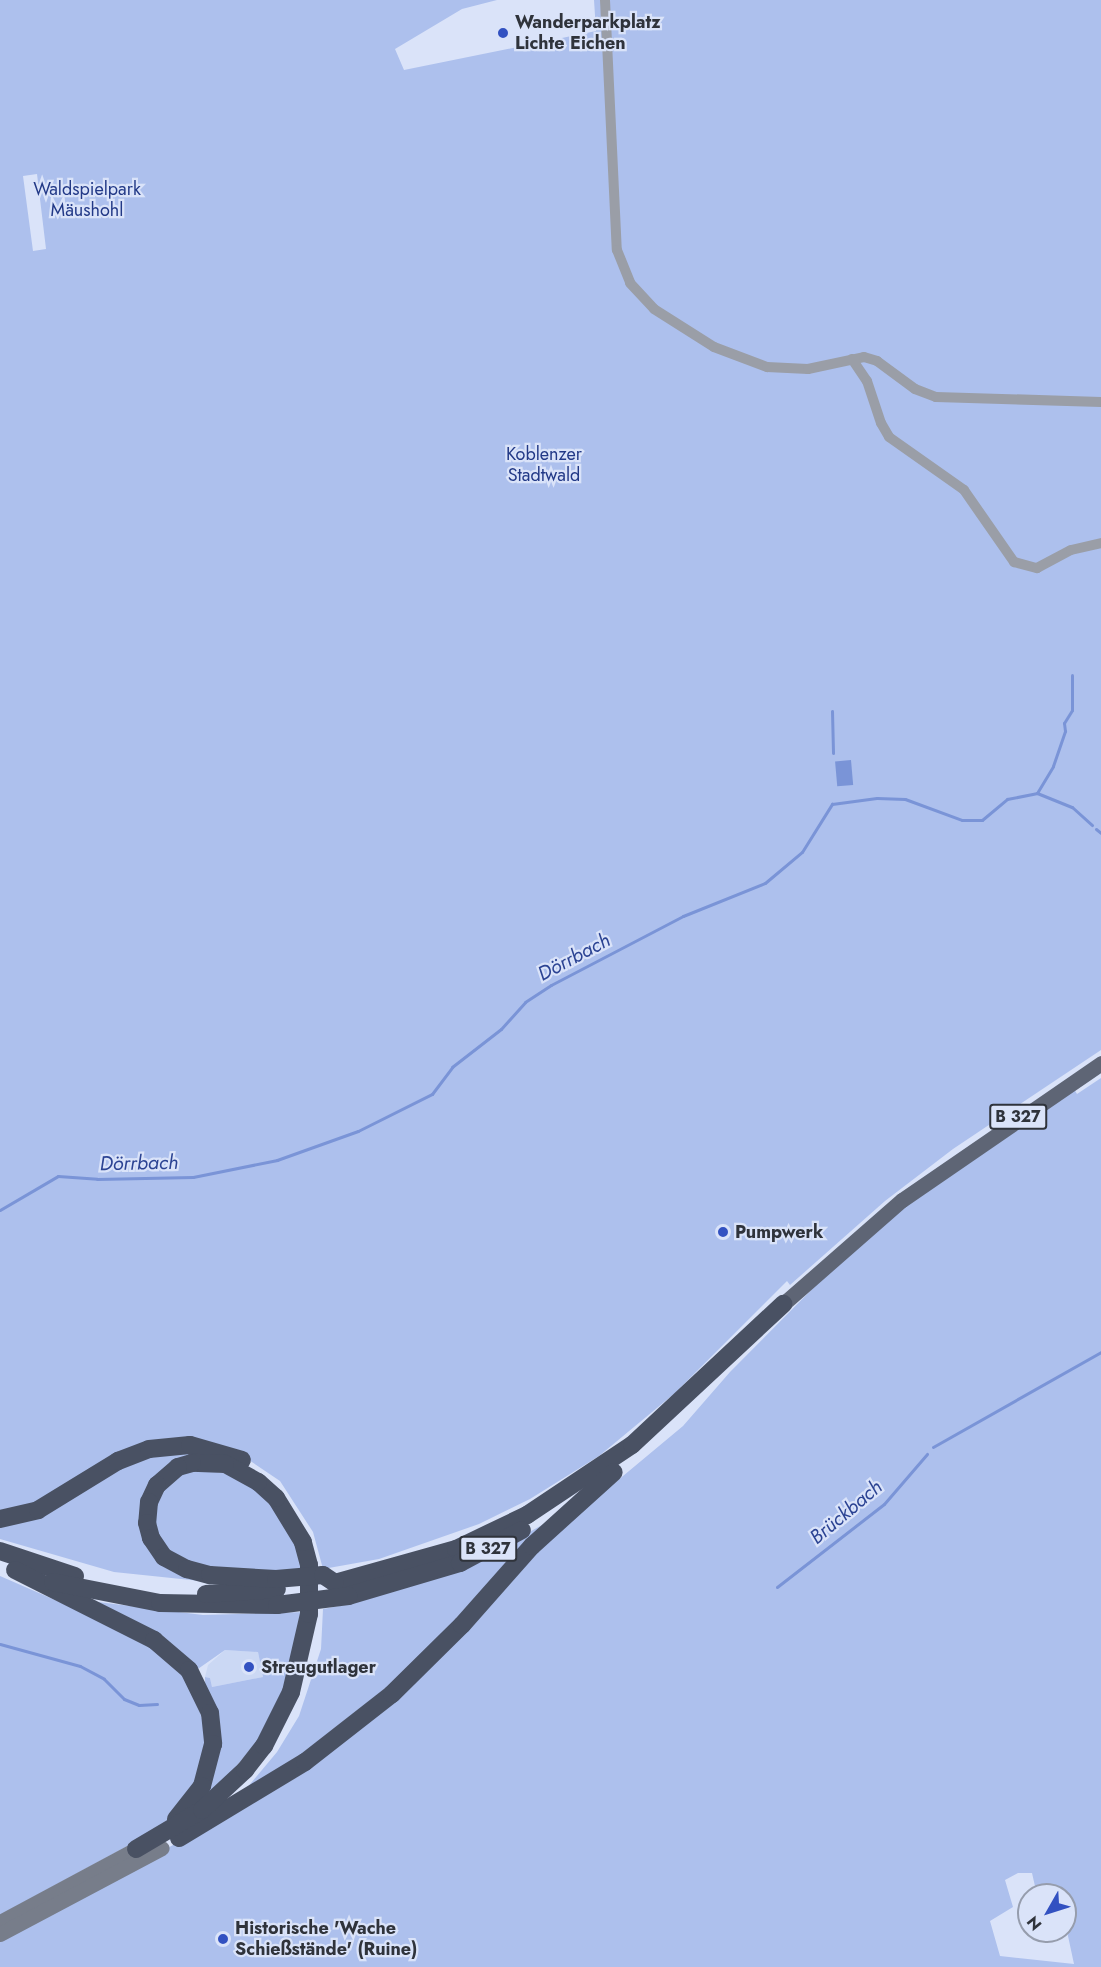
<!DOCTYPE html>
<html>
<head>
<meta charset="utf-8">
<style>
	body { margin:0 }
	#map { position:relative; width:1101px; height:1967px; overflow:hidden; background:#dae3f9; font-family:Jost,sans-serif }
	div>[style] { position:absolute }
	.built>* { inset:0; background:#cbd8f4 }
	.green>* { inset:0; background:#adc0ed }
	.water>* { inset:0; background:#7a94d7; transform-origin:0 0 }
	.stream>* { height:3px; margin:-1.5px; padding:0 1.5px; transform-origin:1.5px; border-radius:1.5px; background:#7a94d7 }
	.street>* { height:10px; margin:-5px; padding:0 5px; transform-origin:5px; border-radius:5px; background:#9a9ea7 }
	.secondary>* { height:15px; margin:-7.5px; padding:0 7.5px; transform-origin:7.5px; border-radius:7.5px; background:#777d8a }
	.primary>* { height:15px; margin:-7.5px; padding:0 7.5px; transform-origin:7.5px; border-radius:7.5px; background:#5e6575 }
	.highway>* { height:18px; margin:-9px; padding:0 9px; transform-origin:9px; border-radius:9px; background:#495163 }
	.highway-bridge>* { height:18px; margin:-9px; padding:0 9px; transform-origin:9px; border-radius:9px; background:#495163 }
	.dots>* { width:16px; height:16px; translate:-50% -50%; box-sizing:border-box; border:3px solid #dae3f9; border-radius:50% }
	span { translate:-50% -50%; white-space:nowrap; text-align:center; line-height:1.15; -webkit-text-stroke:4.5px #dae3f9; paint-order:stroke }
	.shield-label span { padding:2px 4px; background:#dae3f9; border:2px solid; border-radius:4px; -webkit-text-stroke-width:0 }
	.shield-label { font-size:16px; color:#2f333b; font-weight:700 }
	.poi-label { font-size:18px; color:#2f333b; font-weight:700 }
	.left { translate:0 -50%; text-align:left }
	.park-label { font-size:18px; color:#223987 }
	.water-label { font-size:20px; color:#2b4393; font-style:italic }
	.north { position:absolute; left:1017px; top:1883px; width:60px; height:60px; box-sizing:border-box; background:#dae3f9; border:2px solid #969dad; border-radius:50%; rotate:231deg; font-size:16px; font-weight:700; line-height:24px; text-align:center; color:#2f333b }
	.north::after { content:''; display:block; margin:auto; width:21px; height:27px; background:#3251c1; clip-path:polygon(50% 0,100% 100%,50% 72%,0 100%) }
</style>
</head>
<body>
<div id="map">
	<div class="built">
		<div style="clip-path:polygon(225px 1650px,258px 1652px,263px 1677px,212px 1687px,210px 1678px,205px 1677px,208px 1665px)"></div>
	</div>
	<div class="green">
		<div style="clip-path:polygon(evenodd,0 0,497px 0,462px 9px,395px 49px,404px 70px,596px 31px,594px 0,1101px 0,1101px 1050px,953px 1149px,885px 1201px,790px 1285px,787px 1281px,675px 1393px,599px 1456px,530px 1499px,479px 1524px,379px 1559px,323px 1569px,313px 1532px,280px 1481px,237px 1452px,186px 1441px,55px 1497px,0 1514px,0 0,37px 174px,46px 249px,33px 251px,23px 176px,37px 174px)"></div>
		<div style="clip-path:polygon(evenodd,1101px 1078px,1101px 1967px,0 1967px,0 1940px,297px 1777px,581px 1511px,683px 1426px,730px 1372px,841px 1260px,901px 1209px,1074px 1089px,1077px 1094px,1101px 1078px,1018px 1873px,1032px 1873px,1037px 1895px,1065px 1895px,1065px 1922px,1074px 1964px,1000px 1956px,990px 1921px,1013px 1907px,1005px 1880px,1018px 1873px)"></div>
		<div style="clip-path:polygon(200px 1449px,174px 1466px,145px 1530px,210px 1582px,114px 1572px,0 1539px,0 1522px,130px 1459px)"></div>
		<div style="clip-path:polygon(189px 1468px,243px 1476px,287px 1519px,305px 1571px,281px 1573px,191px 1567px,156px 1540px,154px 1496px)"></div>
		<div style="clip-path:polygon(542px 1525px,414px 1666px,277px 1773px,246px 1789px,277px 1752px,299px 1716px,321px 1649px,323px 1609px,350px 1604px,483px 1558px)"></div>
		<div style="clip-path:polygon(0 1576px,142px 1638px,190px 1682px,205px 1727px,203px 1766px,182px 1807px,159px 1829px,0 1915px)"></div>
		<div style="clip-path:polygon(98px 1602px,203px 1615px,305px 1612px,276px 1718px,207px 1802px,205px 1677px,210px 1678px,212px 1687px,263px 1677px,258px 1652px,225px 1650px,195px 1671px)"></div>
	</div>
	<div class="water">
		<div style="left:851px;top:760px;width:25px;height:16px;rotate:85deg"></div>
	</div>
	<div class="stream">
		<div style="left:832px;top:711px;width:42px;rotate:88.6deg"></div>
		<div style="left:1037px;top:793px;width:38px;rotate:22deg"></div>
		<div style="left:1072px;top:807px;width:27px;rotate:42deg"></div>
		<div style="left:1096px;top:829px;width:6px;rotate:39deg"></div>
		<div style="left:0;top:1210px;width:67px;rotate:-30.4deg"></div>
		<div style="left:58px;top:1176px;width:39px;rotate:4deg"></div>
		<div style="left:97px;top:1179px;width:96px;rotate:-1.2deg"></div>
		<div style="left:193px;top:1177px;width:86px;rotate:-11.4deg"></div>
		<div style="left:277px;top:1160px;width:86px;rotate:-19.7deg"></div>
		<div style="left:358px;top:1131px;width:83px;rotate:-26.6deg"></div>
		<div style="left:432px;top:1094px;width:34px;rotate:-53deg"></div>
		<div style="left:452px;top:1067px;width:62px;rotate:-37.8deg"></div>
		<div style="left:501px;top:1029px;width:36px;rotate:-48deg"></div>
		<div style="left:525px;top:1002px;width:31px;rotate:-33deg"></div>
		<div style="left:551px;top:985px;width:149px;rotate:-27.6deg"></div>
		<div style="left:683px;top:916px;width:88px;rotate:-21.9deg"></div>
		<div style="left:765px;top:883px;width:48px;rotate:-40deg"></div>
		<div style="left:802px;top:852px;width:57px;rotate:-58deg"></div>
		<div style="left:832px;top:804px;width:45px;rotate:-7.6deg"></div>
		<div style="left:877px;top:798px;width:28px;rotate:2deg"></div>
		<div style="left:905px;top:799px;width:61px;rotate:20.2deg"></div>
		<div style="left:962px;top:820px;width:20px"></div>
		<div style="left:982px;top:820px;width:33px;rotate:-40deg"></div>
		<div style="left:1007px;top:799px;width:31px;rotate:-11deg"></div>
		<div style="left:1037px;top:793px;width:31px;rotate:-59deg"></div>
		<div style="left:1053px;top:766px;width:37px;rotate:-71deg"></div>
		<div style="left:1065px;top:731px;width:8px;rotate:-97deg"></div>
		<div style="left:1064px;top:723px;width:15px;rotate:-58deg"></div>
		<div style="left:1072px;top:710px;width:35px;rotate:-90deg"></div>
		<div style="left:933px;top:1447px;width:193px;rotate:-29.5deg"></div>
		<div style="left:777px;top:1587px;width:135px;rotate:-37.8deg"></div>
		<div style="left:884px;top:1504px;width:66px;rotate:-49.3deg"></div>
		<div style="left:0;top:1644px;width:83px;rotate:15.4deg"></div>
		<div style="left:80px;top:1666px;width:27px;rotate:28deg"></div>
		<div style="left:104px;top:1679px;width:28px;rotate:45deg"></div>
		<div style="left:124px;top:1699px;width:16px;rotate:22deg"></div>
		<div style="left:139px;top:1705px;width:18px;rotate:-3deg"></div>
	</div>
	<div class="street">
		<div style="left:605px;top:0;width:250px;rotate:87.3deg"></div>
		<div style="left:617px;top:250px;width:35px;rotate:68deg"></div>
		<div style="left:630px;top:283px;width:35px;rotate:47deg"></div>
		<div style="left:654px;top:309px;width:71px;rotate:32.3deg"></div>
		<div style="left:714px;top:347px;width:57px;rotate:20.7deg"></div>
		<div style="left:767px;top:367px;width:41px;rotate:2.8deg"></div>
		<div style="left:808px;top:369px;width:57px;rotate:-12.1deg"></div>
		<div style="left:864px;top:357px;width:14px;rotate:17deg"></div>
		<div style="left:877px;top:361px;width:47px;rotate:36.4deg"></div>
		<div style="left:915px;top:389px;width:22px;rotate:21deg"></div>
		<div style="left:936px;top:397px;width:165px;rotate:1.7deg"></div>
		<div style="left:852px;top:359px;width:27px;rotate:56deg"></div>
		<div style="left:867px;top:381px;width:44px;rotate:71.6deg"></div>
		<div style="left:881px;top:423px;width:16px;rotate:60deg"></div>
		<div style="left:889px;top:437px;width:92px;rotate:35.2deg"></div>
		<div style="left:964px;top:490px;width:88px;rotate:55.2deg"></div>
		<div style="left:1014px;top:562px;width:24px;rotate:15deg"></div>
		<div style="left:1037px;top:568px;width:38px;rotate:-28deg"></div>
		<div style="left:1071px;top:550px;width:31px;rotate:-13deg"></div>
	</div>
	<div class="secondary">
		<div style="left:0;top:1922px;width:154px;rotate:-28.2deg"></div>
		<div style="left:0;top:1934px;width:183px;rotate:-28deg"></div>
	</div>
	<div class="primary">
		<div style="left:783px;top:1304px;width:158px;rotate:-41.2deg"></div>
		<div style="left:902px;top:1200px;width:242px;rotate:-34.5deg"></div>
	</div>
	<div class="highway">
		<div style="left:0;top:1519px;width:39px;rotate:-13deg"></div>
		<div style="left:38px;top:1510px;width:94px;rotate:-31.5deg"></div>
		<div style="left:118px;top:1461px;width:33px;rotate:-21deg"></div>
		<div style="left:149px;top:1449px;width:41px;rotate:-5.6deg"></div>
		<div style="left:190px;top:1445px;width:54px;rotate:16.1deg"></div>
		<div style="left:0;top:1551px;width:79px;rotate:18.4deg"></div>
		<div style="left:15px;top:1570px;width:156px;rotate:26.7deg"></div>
		<div style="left:154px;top:1640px;width:46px;rotate:40.6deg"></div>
		<div style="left:189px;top:1670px;width:48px;rotate:64deg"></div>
		<div style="left:210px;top:1713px;width:31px;rotate:84deg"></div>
		<div style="left:213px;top:1744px;width:43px;rotate:104.7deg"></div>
		<div style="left:202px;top:1786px;width:42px;rotate:128.2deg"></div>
		<div style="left:53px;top:1582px;width:109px;rotate:11.1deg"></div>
		<div style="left:160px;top:1603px;width:117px;rotate:1deg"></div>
		<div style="left:335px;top:1583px;width:126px;rotate:-15.7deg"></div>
		<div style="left:456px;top:1549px;width:79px;rotate:-25.6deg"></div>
		<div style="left:527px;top:1515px;width:126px;rotate:-33.7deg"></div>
		<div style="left:632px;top:1445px;width:207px;rotate:-43deg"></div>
		<div style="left:206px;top:1594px;width:71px;rotate:-4deg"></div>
		<div style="left:348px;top:1596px;width:117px;rotate:-16.4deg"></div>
		<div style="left:460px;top:1563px;width:70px;rotate:-28deg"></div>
		<div style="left:179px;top:1838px;width:147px;rotate:-31.1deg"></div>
		<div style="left:305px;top:1762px;width:110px;rotate:-38deg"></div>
		<div style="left:392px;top:1694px;width:98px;rotate:-44.6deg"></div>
		<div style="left:462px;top:1625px;width:106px;rotate:-48.5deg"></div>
		<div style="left:532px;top:1546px;width:110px;rotate:-42.1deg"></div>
		<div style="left:136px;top:1849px;width:77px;rotate:-30.6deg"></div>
		<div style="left:202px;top:1810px;width:59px;rotate:-42.9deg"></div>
		<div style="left:245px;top:1770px;width:31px;rotate:-52deg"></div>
		<div style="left:264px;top:1746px;width:60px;rotate:-63.4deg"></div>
		<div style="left:291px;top:1692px;width:80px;rotate:-77deg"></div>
		<div style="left:309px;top:1614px;width:49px;rotate:-90deg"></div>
		<div style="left:309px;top:1565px;width:24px;rotate:-105deg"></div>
		<div style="left:303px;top:1542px;width:52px;rotate:-121.5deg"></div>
		<div style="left:276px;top:1498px;width:24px;rotate:-138deg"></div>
		<div style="left:258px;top:1482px;width:38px;rotate:-151deg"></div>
		<div style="left:225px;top:1464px;width:33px;rotate:-178deg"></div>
		<div style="left:192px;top:1463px;width:15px;rotate:164deg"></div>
		<div style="left:178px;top:1467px;width:28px;rotate:139deg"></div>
		<div style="left:157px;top:1485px;width:19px;rotate:115deg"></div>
		<div style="left:149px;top:1502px;width:21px;rotate:95deg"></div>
		<div style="left:147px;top:1523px;width:16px;rotate:75deg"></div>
		<div style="left:151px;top:1538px;width:23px;rotate:56deg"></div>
		<div style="left:164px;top:1557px;width:26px;rotate:28deg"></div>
		<div style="left:187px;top:1569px;width:24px;rotate:15deg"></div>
		<div style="left:210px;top:1575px;width:66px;rotate:3.5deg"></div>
	</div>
	<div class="highway-bridge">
		<div style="left:276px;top:1579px;width:47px;rotate:-4.9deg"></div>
		<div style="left:323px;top:1575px;width:14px;rotate:34deg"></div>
		<div style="left:277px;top:1605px;width:72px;rotate:-7.2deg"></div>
	</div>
	<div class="dots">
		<div style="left:503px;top:33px;background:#3251c1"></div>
		<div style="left:723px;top:1232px;background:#3251c1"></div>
		<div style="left:249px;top:1667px;background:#3251c1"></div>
		<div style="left:223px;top:1939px;background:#3251c1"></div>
	</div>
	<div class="shield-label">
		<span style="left:1018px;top:1117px">B 327</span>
		<span style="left:488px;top:1549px">B 327</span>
	</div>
	<div class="poi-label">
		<span class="left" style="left:515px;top:33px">Wanderparkplatz<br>Lichte Eichen</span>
		<span class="left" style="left:735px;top:1232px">Pumpwerk</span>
		<span class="left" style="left:261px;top:1667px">Streugutlager</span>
		<span class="left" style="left:235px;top:1939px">Historische 'Wache<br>Schießstände' (Ruine)</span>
	</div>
	<div class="park-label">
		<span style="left:87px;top:200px">Waldspielpark<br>Mäushohl</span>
		<span style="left:544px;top:465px">Koblenzer<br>Stadtwald</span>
	</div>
	<div class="water-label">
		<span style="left:574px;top:957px;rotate:-28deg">Dörrbach</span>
		<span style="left:139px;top:1163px;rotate:-1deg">Dörrbach</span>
		<span style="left:846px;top:1512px;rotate:-40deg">Brückbach</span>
	</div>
	<div class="north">N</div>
</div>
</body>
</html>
